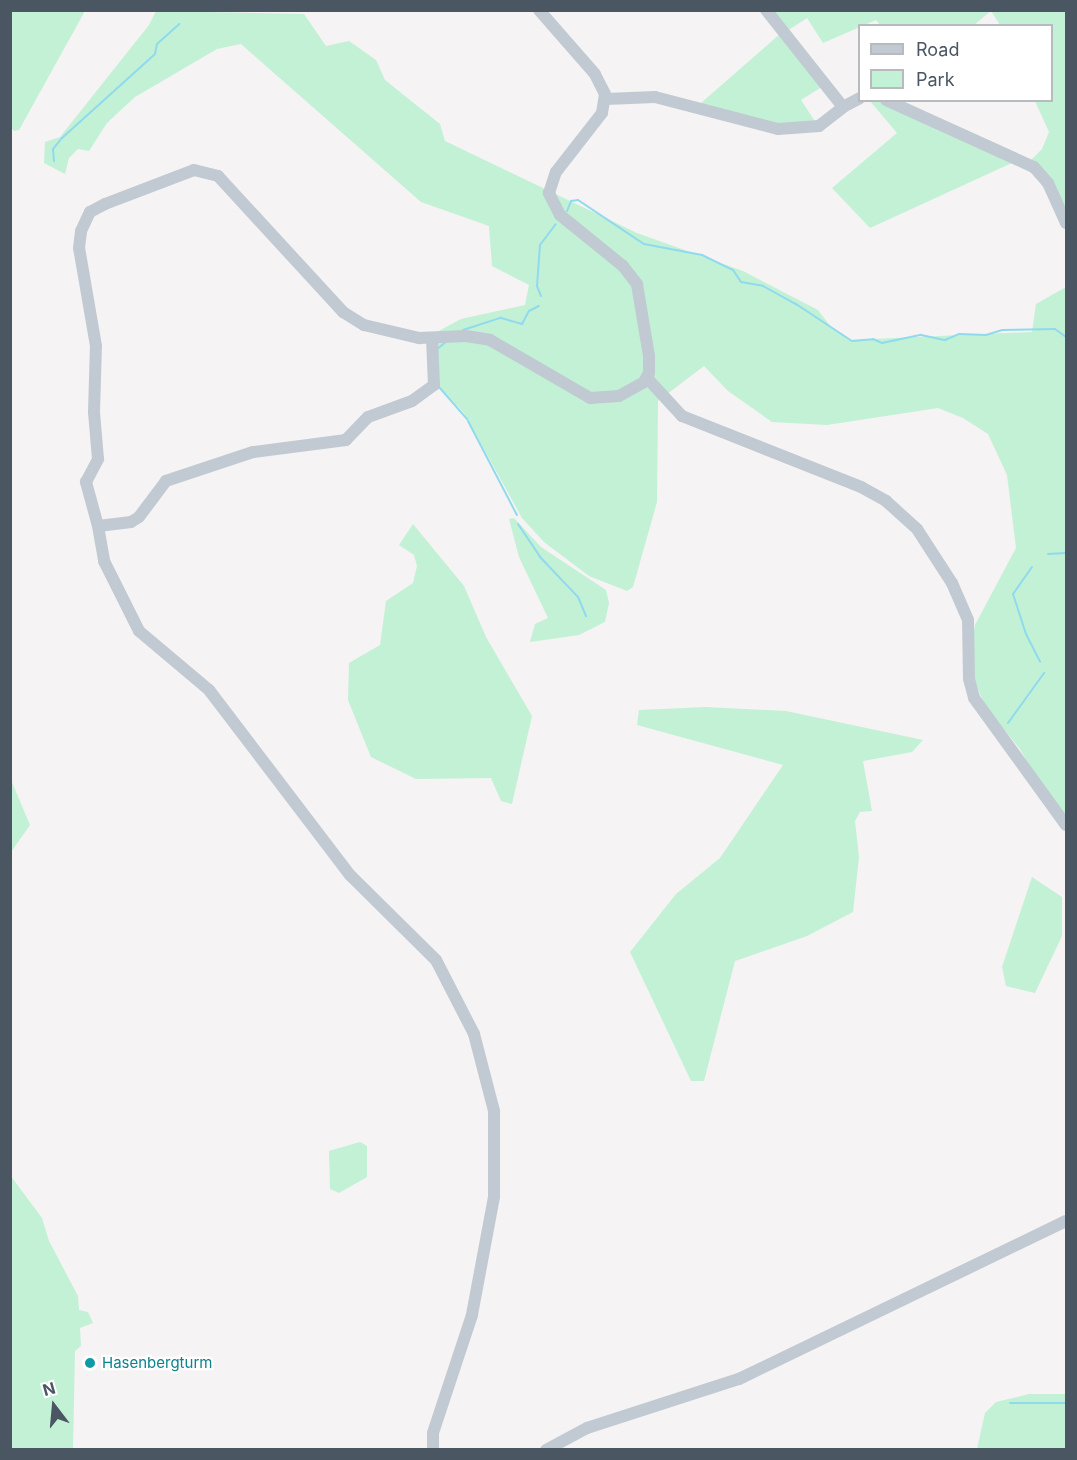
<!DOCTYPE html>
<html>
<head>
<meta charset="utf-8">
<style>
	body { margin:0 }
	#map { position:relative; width:1077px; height:1460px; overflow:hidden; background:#f5f3f3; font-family:Inter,sans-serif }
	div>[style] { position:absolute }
	.green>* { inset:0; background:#c3f1d5 }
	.stream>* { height:2px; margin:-1px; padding:0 1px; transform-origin:1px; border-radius:1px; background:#90daee }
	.minor>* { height:12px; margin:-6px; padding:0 6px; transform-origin:6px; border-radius:6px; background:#c1cad2 }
	.dots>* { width:16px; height:16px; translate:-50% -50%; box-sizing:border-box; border:3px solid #fff; border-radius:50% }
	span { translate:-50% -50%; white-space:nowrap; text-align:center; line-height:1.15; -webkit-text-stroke:4.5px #fff; paint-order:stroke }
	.culture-label { font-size:15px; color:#0d838f }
	.left { translate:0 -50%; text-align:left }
	.frame { position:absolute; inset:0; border:12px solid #4a5661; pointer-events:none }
	.legend { position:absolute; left:858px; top:24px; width:195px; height:78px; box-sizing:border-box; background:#fff; border:2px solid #b7bbc0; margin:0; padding:8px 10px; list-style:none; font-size:18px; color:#4a5661 }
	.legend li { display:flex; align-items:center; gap:12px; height:30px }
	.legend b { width:30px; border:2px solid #b7bbc0 }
	.north { position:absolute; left:24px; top:1376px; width:60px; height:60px; -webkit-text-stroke:4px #fff; paint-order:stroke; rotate:344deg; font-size:16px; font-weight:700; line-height:24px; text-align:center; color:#4a5661 }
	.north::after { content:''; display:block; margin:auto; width:21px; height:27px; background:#4a5661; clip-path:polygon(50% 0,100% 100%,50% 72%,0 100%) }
</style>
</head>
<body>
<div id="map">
	<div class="green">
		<div style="clip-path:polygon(10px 11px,85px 11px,19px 130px,14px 131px,10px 126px)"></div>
		<div style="clip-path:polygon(156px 11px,304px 14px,326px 46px,349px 41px,376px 60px,385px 80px,440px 124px,445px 141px,637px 233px,743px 271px,818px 310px,831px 327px,850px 340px,1032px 332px,1036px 304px,1066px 287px,1066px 820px,1061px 820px,1020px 749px,986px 707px,973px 678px,969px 658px,975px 625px,1016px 548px,1007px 475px,988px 434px,963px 418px,938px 408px,827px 425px,772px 422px,728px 391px,704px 366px,658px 401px,657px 502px,633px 587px,627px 591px,589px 576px,544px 542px,522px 518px,464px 413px,437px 384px,437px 332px,461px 319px,525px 305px,529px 285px,492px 266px,489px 226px,421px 202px,241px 44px,217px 49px,135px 97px,107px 123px,89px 151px,78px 149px,69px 158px,65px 174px,44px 163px,45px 142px,60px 137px,149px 25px)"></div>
		<div style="clip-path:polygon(762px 11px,1066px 11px,1066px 230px,1046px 185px,1025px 166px,1042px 149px,1049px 132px,1035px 101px,1052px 100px,1052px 26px,1000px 25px,991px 11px,974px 25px,880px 25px,876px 20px,823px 43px,807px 18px,787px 31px,828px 83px,801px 100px,818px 126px,808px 130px,693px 110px,781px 33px)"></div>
		<div style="clip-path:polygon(870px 101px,894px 101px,1014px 162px,870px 228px,832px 188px,897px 133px)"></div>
		<div style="clip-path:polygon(514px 518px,541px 547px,606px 590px,609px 603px,605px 622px,579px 635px,530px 642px,535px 624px,548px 618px,519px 557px,509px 519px)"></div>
		<div style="clip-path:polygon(413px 524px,464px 586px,486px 637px,532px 716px,512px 804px,501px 801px,491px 778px,416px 779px,371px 757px,348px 700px,349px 663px,380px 645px,386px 601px,413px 583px,417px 566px,414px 555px,399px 545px)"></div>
		<div style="clip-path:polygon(706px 707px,786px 711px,923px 740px,912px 752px,863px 761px,872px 811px,860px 812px,855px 821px,859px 857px,853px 912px,807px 936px,735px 961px,704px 1081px,691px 1081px,630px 952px,676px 894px,720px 858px,783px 765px,637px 725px,639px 710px)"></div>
		<div style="clip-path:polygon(11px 780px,30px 825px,11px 852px,10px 852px)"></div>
		<div style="clip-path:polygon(1032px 877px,1062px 897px,1062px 936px,1035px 993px,1006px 986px,1002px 967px)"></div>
		<div style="clip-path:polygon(360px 1142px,367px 1146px,367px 1177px,339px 1193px,330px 1189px,329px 1151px)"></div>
		<div style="clip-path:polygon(10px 1175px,42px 1218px,49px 1241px,78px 1296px,79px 1310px,88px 1312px,93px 1323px,80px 1328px,81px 1346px,75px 1351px,73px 1449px,11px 1449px)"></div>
		<div style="clip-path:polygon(1029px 1394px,1066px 1394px,1066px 1449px,977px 1449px,985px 1413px,996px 1402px)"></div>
	</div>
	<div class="stream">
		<div style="left:54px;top:161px;width:12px;rotate:-95deg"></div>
		<div style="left:53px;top:149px;width:14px;rotate:-51deg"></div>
		<div style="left:62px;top:138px;width:125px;rotate:-42.1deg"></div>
		<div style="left:155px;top:54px;width:10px;rotate:-79deg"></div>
		<div style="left:157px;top:44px;width:30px;rotate:-42deg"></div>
		<div style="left:567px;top:211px;width:11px;rotate:-68deg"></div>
		<div style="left:571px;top:201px;width:7px;rotate:-8deg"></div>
		<div style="left:578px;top:200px;width:79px;rotate:33.7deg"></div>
		<div style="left:644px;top:244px;width:59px;rotate:10.7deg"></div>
		<div style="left:702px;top:255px;width:34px;rotate:26deg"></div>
		<div style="left:733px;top:270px;width:14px;rotate:56deg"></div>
		<div style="left:741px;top:282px;width:22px;rotate:10deg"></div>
		<div style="left:763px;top:286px;width:38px;rotate:29deg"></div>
		<div style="left:796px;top:304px;width:67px;rotate:33.5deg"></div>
		<div style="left:852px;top:341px;width:21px;rotate:-5deg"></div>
		<div style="left:873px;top:339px;width:10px;rotate:24deg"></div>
		<div style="left:882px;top:343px;width:40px;rotate:-12deg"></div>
		<div style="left:921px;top:335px;width:25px;rotate:12deg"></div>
		<div style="left:945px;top:340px;width:15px;rotate:-23deg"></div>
		<div style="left:959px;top:334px;width:27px;rotate:2deg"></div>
		<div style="left:986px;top:335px;width:17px;rotate:-17deg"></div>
		<div style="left:1002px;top:330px;width:53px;rotate:-1.1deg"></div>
		<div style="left:1055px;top:329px;width:14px;rotate:36deg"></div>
		<div style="left:541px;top:296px;width:11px;rotate:-112deg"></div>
		<div style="left:537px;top:286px;width:41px;rotate:-85.8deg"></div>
		<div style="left:540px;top:245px;width:26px;rotate:-53deg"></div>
		<div style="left:463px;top:330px;width:40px;rotate:-18deg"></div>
		<div style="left:501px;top:318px;width:22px;rotate:16deg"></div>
		<div style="left:522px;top:324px;width:15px;rotate:-62deg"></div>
		<div style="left:529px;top:311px;width:11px;rotate:-27deg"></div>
		<div style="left:437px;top:349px;width:11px;rotate:-38deg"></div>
		<div style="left:439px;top:387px;width:43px;rotate:48.8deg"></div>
		<div style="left:468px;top:421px;width:106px;rotate:62.5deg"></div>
		<div style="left:518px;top:524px;width:40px;rotate:56deg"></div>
		<div style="left:540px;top:557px;width:55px;rotate:46.5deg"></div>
		<div style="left:578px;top:597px;width:21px;rotate:67deg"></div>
		<div style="left:1048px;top:554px;width:18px;rotate:-3deg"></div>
		<div style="left:1032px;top:567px;width:33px;rotate:125deg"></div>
		<div style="left:1013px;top:594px;width:42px;rotate:72deg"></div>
		<div style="left:1026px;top:634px;width:31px;rotate:63deg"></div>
		<div style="left:1008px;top:723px;width:62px;rotate:-54.2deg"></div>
		<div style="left:1010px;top:1403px;width:56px"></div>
	</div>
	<div class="minor">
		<div style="left:606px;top:99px;width:49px;rotate:-2.3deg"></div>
		<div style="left:655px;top:97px;width:127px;rotate:14.6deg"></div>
		<div style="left:778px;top:129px;width:41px;rotate:-4.2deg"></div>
		<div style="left:819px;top:126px;width:31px;rotate:-38deg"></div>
		<div style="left:843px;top:107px;width:124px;rotate:-128.4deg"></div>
		<div style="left:886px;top:100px;width:162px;rotate:24.4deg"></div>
		<div style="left:1034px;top:167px;width:21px;rotate:49deg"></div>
		<div style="left:1048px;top:183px;width:44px;rotate:65.8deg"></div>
		<div style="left:843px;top:107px;width:19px;rotate:-28deg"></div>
		<div style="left:432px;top:338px;width:47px;rotate:87.6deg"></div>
		<div style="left:434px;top:385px;width:27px;rotate:144deg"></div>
		<div style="left:412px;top:401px;width:47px;rotate:160deg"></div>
		<div style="left:368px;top:417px;width:32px;rotate:134deg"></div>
		<div style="left:346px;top:440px;width:94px;rotate:172.6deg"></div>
		<div style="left:253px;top:452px;width:92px;rotate:161.6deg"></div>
		<div style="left:166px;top:481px;width:45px;rotate:126.9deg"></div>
		<div style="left:139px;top:517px;width:9px;rotate:148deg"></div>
		<div style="left:131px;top:522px;width:33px;rotate:173deg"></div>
		<div style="left:98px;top:526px;width:36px;rotate:80deg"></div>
		<div style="left:104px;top:561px;width:78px;rotate:63.4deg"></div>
		<div style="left:139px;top:631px;width:92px;rotate:40.1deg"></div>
		<div style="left:209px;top:690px;width:233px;rotate:52.7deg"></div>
		<div style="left:350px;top:875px;width:121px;rotate:44.7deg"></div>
		<div style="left:436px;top:960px;width:83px;rotate:62.8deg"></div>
		<div style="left:474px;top:1034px;width:80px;rotate:75.4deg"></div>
		<div style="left:494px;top:1111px;width:86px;rotate:90deg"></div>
		<div style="left:494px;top:1197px;width:120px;rotate:100.6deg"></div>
		<div style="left:472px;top:1315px;width:124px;rotate:108.3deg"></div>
		<div style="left:433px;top:1433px;width:17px;rotate:90deg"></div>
		<div style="left:647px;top:378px;width:52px;rotate:47.4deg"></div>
		<div style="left:682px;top:416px;width:193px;rotate:21.6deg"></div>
		<div style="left:861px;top:487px;width:29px;rotate:29deg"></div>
		<div style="left:886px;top:501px;width:42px;rotate:42.1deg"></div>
		<div style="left:917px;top:529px;width:64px;rotate:57.1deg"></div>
		<div style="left:952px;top:583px;width:40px;rotate:66.6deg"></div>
		<div style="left:968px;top:620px;width:59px;rotate:89deg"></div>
		<div style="left:969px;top:679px;width:20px;rotate:75deg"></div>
		<div style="left:974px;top:698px;width:157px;rotate:54.1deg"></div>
		<div style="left:98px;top:526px;width:46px;rotate:-105.3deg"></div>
		<div style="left:86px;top:482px;width:26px;rotate:-62deg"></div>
		<div style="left:98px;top:459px;width:47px;rotate:-94.9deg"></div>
		<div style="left:94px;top:412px;width:66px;rotate:-88.3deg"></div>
		<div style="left:96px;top:346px;width:99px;rotate:-99.8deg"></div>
		<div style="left:79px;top:248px;width:17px;rotate:-83deg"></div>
		<div style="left:81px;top:231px;width:21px;rotate:-65deg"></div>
		<div style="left:90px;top:212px;width:17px;rotate:-28deg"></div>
		<div style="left:105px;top:204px;width:95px;rotate:-20.9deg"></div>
		<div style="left:194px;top:170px;width:25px;rotate:14deg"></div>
		<div style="left:218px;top:176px;width:185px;rotate:47.4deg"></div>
		<div style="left:343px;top:312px;width:25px;rotate:32deg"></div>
		<div style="left:364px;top:325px;width:57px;rotate:13.3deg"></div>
		<div style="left:419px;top:338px;width:47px;rotate:-2.4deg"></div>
		<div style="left:466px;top:336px;width:24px;rotate:9deg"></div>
		<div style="left:490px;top:340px;width:116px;rotate:30.1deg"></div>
		<div style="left:590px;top:398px;width:29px;rotate:-4deg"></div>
		<div style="left:619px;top:396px;width:29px;rotate:-29deg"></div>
		<div style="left:644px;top:382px;width:10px;rotate:-61deg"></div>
		<div style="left:649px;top:373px;width:17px;rotate:-90deg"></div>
		<div style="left:649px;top:356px;width:73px;rotate:-99.5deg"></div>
		<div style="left:637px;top:284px;width:23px;rotate:-128deg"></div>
		<div style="left:623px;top:266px;width:81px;rotate:-141deg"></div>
		<div style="left:560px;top:215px;width:25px;rotate:-117deg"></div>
		<div style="left:549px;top:193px;width:22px;rotate:-72deg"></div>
		<div style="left:556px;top:172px;width:75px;rotate:-52.1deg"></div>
		<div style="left:602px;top:113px;width:19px;rotate:-81deg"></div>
		<div style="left:605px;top:94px;width:22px;rotate:-117deg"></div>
		<div style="left:595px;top:74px;width:85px;rotate:-131.2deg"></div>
		<div style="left:546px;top:1450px;width:47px;rotate:-28.2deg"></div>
		<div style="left:587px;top:1428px;width:160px;rotate:-17.9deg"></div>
		<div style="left:739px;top:1379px;width:363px;rotate:-25.8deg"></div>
	</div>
	<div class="dots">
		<div style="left:90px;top:1363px;background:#0f9aa8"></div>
	</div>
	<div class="culture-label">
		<span class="left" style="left:102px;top:1363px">Hasenbergturm</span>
	</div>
	<div class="frame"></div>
	<ul class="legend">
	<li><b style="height:8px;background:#c1cad2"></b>Road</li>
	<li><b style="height:16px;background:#c3f1d5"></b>Park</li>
	</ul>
	<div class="north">N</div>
</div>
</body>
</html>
